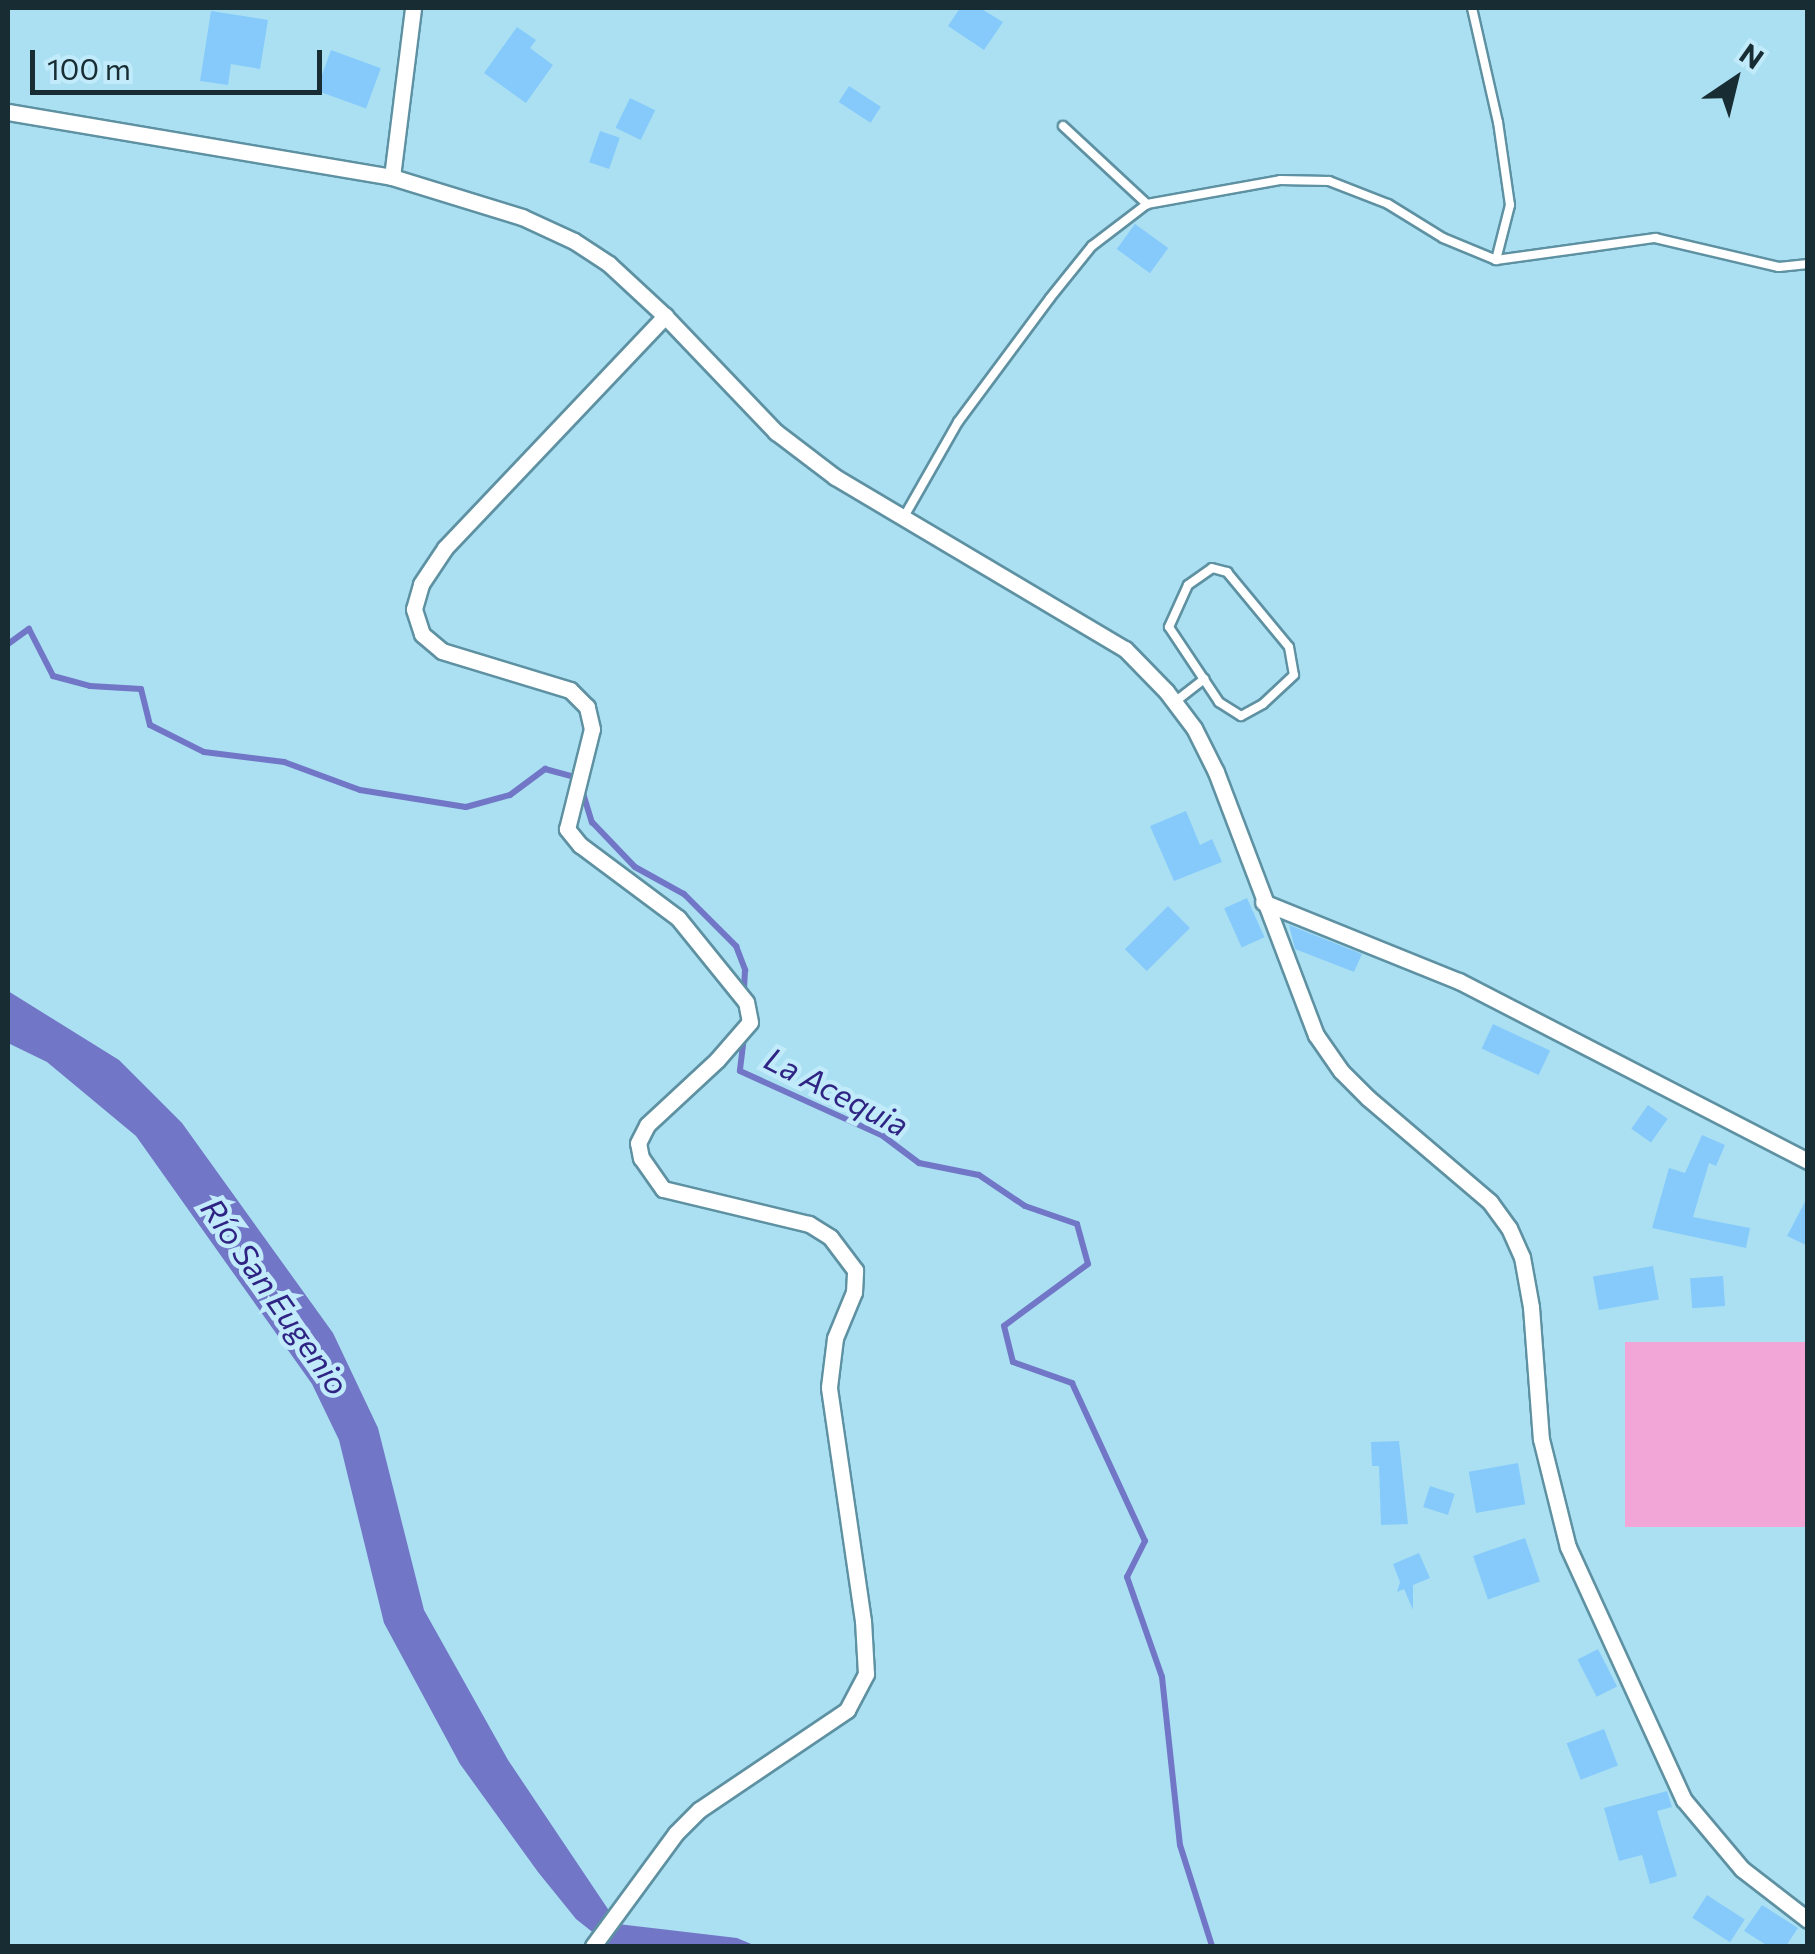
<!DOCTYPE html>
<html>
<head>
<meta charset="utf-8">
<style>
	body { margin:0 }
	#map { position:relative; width:1815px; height:1954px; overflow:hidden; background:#aae0f2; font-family:Commissioner,sans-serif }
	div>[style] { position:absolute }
	.green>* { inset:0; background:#f1a6d7; transform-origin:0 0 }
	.water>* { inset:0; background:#7276c6 }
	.stream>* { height:6px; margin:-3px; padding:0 3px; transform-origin:3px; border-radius:3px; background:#7276c6 }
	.building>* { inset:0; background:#86cafb; transform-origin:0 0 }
	.roads { filter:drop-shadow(2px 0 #5e91a2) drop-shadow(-2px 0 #5e91a2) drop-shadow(0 2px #5e91a2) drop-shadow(0 -2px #5e91a2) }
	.lane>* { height:8px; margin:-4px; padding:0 4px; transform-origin:4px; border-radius:4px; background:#fff }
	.street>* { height:15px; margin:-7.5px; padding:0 7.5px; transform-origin:7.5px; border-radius:7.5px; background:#fff }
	span { translate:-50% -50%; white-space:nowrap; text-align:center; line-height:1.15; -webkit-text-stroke:9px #c1ebfa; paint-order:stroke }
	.water-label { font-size:32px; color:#2f2483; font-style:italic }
	.frame { position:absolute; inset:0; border:10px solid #172d33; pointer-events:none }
	.north { position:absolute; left:1685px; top:30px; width:100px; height:100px; -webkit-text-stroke:8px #c1ebfa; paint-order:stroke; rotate:35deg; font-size:28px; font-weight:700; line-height:40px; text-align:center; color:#172d33 }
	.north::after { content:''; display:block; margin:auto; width:35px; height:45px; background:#172d33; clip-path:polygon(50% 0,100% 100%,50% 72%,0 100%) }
	.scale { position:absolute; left:30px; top:50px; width:292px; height:45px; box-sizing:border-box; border:5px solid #172d33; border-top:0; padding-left:12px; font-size:30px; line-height:35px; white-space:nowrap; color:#172d33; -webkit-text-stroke:8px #c1ebfa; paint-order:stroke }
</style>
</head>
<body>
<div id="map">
	<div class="green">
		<div style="left:1807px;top:1342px;width:185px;height:182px;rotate:90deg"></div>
	</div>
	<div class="water">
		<div style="clip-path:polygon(8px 991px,119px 1060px,182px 1123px,333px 1333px,378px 1428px,424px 1610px,508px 1760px,618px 1924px,737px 1938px,756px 1946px,610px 1946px,576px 1919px,538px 1872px,460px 1764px,384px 1623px,339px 1440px,312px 1384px,136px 1136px,47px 1062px,8px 1043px)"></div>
	</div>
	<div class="stream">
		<div style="left:8px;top:644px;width:26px;rotate:-36deg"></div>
		<div style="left:29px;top:629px;width:53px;rotate:62.9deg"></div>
		<div style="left:53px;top:676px;width:38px;rotate:15deg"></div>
		<div style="left:90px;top:686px;width:51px;rotate:3.4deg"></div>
		<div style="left:141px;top:689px;width:37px;rotate:76deg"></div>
		<div style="left:150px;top:725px;width:60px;rotate:26.6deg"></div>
		<div style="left:204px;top:752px;width:81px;rotate:7.1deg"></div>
		<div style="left:284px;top:762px;width:81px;rotate:20.2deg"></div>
		<div style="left:360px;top:790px;width:107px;rotate:9.1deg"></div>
		<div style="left:466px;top:807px;width:46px;rotate:-15.3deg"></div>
		<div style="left:510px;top:795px;width:44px;rotate:-36.6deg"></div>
		<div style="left:545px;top:769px;width:34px;rotate:15deg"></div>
		<div style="left:582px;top:790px;width:34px;rotate:73deg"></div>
		<div style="left:592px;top:822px;width:62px;rotate:46.3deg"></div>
		<div style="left:635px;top:867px;width:56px;rotate:28.9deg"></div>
		<div style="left:684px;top:894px;width:74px;rotate:45deg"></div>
		<div style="left:736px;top:946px;width:26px;rotate:69deg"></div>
		<div style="left:745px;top:970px;width:22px;rotate:93deg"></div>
		<div style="left:744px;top:1037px;width:34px;rotate:97deg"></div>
		<div style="left:740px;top:1071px;width:157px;rotate:24.4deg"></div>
		<div style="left:883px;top:1136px;width:45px;rotate:36.9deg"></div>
		<div style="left:919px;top:1163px;width:61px;rotate:11.3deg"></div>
		<div style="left:979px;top:1175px;width:55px;rotate:34deg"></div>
		<div style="left:1025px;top:1206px;width:55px;rotate:19.1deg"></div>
		<div style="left:1077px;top:1224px;width:41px;rotate:74.6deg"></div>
		<div style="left:1088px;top:1264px;width:104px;rotate:143.6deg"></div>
		<div style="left:1004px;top:1326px;width:37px;rotate:76deg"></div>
		<div style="left:1013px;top:1362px;width:63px;rotate:19.6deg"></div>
		<div style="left:1072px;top:1383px;width:174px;rotate:65.2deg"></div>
		<div style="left:1145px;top:1541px;width:40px;rotate:116.6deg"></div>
		<div style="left:1127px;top:1577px;width:106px;rotate:70.7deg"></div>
		<div style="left:1162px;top:1677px;width:169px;rotate:83.9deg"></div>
		<div style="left:1180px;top:1845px;width:106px;rotate:72.4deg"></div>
	</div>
	<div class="building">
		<div style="clip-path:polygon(960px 8px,980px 8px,1003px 22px,984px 50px,948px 26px)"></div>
		<div style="clip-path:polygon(211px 11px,268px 20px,260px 69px,231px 64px,228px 85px,200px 81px)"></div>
		<div style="clip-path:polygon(517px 27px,536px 40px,530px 48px,553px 65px,526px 103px,484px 73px)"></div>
		<div style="left:331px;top:50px;width:53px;height:43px;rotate:20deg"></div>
		<div style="left:849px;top:86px;width:38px;height:19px;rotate:33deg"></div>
		<div style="left:630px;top:98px;width:28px;height:33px;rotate:26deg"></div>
		<div style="left:600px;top:131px;width:21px;height:33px;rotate:19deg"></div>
		<div style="left:1135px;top:224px;width:41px;height:31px;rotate:36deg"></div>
		<div style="clip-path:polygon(1186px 811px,1200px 845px,1212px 839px,1222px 862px,1174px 881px,1150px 826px)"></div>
		<div style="left:1247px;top:898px;width:43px;height:25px;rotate:66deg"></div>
		<div style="left:1168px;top:906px;width:31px;height:61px;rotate:45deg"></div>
		<div style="clip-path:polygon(1289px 925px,1362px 954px,1354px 972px,1295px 949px)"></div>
		<div style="left:1493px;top:1024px;width:63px;height:27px;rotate:25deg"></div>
		<div style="left:1648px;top:1105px;width:24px;height:29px;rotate:35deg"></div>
		<div style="clip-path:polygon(1702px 1135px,1725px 1145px,1716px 1166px,1709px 1163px,1693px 1217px,1750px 1228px,1746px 1248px,1652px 1228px,1669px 1168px,1685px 1173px)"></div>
		<div style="clip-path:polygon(1808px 1196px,1808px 1246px,1787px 1236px)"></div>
		<div style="left:1653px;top:1266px;width:34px;height:61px;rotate:80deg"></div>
		<div style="left:1723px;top:1276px;width:30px;height:33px;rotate:86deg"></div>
		<div style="clip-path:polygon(1399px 1441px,1408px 1524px,1381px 1525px,1379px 1466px,1372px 1466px,1371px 1442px)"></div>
		<div style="left:1518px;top:1463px;width:42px;height:50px;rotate:80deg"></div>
		<div style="left:1430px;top:1486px;width:26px;height:22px;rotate:18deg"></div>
		<div style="left:1525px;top:1538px;width:46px;height:55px;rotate:71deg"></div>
		<div style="clip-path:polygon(1419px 1553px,1430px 1578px,1413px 1585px,1413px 1610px,1404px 1589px,1397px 1592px,1400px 1582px,1393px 1564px)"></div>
		<div style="left:1598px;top:1649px;width:42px;height:23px;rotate:63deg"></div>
		<div style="left:1604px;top:1729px;width:39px;height:40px;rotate:69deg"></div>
		<div style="clip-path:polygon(1667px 1791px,1672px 1807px,1657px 1811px,1677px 1876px,1650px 1884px,1642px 1855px,1619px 1861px,1604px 1808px)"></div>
		<div style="left:1707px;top:1895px;width:45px;height:27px;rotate:33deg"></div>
		<div style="clip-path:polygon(1762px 1905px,1798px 1928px,1786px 1946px,1768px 1946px,1744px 1931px)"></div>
	</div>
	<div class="roads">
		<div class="lane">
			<div style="left:1472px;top:8px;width:117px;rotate:77.2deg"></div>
			<div style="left:1498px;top:122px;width:84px;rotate:81.8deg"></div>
			<div style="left:1510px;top:205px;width:57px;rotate:104.3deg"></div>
			<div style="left:1063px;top:126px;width:115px;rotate:42.9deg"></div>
			<div style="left:905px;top:515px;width:107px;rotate:-60.3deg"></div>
			<div style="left:958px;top:422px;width:154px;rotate:-53.4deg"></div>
			<div style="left:1050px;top:298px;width:67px;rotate:-51.1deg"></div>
			<div style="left:1092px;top:246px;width:69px;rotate:-37.4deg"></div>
			<div style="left:1147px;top:204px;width:135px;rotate:-10.2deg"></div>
			<div style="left:1280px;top:180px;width:49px;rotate:1.2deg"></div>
			<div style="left:1329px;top:181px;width:63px;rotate:21.3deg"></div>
			<div style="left:1388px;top:204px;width:65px;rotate:31.7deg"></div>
			<div style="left:1443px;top:238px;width:57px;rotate:22.5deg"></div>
			<div style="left:1496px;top:260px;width:161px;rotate:-7.9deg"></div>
			<div style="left:1655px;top:238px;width:127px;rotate:13.2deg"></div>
			<div style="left:1779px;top:267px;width:29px;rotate:-6deg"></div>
			<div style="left:1212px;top:568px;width:16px;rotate:15deg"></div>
			<div style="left:1227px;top:572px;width:97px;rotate:50.4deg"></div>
			<div style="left:1289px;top:647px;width:28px;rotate:80deg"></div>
			<div style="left:1294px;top:675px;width:42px;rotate:136.9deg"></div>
			<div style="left:1263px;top:704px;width:25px;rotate:151deg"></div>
			<div style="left:1241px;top:716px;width:26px;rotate:-148deg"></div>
			<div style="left:1219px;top:702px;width:90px;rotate:-123.7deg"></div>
			<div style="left:1169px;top:627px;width:46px;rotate:-65.7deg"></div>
			<div style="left:1188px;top:585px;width:29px;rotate:-35deg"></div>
			<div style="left:1176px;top:701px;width:36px;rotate:-38deg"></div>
		</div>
		<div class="street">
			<div style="left:8px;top:112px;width:389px;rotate:9.6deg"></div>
			<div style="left:392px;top:177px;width:136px;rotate:17.1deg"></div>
			<div style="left:522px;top:217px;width:57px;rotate:24.8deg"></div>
			<div style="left:574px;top:241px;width:42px;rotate:33.3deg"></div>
			<div style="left:609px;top:264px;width:76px;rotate:42.9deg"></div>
			<div style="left:665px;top:316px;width:161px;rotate:46.3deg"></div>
			<div style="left:776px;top:432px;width:74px;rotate:37.3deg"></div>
			<div style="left:835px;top:477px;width:337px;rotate:30.7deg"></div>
			<div style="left:1125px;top:649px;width:59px;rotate:45.7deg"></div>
			<div style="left:1166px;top:691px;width:46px;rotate:52.9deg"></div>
			<div style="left:1194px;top:728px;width:49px;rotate:63.4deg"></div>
			<div style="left:1216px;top:772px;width:281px;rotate:69.2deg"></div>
			<div style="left:1316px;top:1035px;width:44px;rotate:55.2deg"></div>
			<div style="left:1341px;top:1071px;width:38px;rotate:45deg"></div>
			<div style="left:1368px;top:1098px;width:160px;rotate:40.4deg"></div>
			<div style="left:1490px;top:1202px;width:32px;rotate:54deg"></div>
			<div style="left:1509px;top:1228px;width:32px;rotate:66deg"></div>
			<div style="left:1522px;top:1257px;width:51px;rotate:79.8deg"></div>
			<div style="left:1531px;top:1307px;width:132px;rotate:85.7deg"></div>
			<div style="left:1541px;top:1439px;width:111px;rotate:76deg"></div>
			<div style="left:1568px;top:1547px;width:278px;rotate:65.4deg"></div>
			<div style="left:1684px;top:1800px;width:90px;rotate:50deg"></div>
			<div style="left:1742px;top:1869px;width:83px;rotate:37.7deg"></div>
			<div style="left:392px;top:177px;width:170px;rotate:-82.9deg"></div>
			<div style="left:1263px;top:902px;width:211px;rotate:22deg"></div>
			<div style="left:1459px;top:981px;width:393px;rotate:27.3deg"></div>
			<div style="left:593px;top:1946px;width:140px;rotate:-53.7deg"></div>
			<div style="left:676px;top:1833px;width:33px;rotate:-45deg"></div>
			<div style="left:699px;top:1810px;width:179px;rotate:-34deg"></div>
			<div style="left:847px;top:1710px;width:41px;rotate:-62.2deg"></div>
			<div style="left:866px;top:1674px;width:53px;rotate:-93.2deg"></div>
			<div style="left:863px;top:1621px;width:236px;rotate:-98.3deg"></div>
			<div style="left:829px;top:1387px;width:49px;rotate:-83deg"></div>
			<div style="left:835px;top:1338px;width:50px;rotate:-67.6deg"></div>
			<div style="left:854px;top:1292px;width:22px;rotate:-87deg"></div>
			<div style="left:855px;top:1270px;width:41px;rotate:-127.1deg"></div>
			<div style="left:830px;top:1237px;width:25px;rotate:-148deg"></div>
			<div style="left:809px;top:1224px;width:150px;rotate:-166.5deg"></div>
			<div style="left:663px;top:1189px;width:38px;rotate:-125deg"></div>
			<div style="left:641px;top:1158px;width:15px;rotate:-101deg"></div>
			<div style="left:638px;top:1143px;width:20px;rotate:-63deg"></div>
			<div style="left:647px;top:1125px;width:96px;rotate:-42.9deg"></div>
			<div style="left:717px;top:1060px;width:50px;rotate:-49deg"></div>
			<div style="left:750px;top:1022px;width:20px;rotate:-101deg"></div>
			<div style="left:746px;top:1002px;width:108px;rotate:-129deg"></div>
			<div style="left:678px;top:918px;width:122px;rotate:-143.3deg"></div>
			<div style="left:580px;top:845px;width:21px;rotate:-129deg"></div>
			<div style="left:567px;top:829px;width:103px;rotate:-76deg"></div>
			<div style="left:592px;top:729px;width:23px;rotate:-103deg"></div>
			<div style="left:587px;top:707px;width:24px;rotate:-135deg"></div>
			<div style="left:570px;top:690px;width:134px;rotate:-163.1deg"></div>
			<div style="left:442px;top:651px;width:26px;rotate:-140deg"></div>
			<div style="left:422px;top:634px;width:26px;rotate:-108deg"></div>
			<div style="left:414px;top:609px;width:26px;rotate:-74deg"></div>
			<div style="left:421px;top:584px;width:43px;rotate:-56.3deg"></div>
			<div style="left:445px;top:548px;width:320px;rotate:-46.5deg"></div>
		</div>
	</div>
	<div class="water-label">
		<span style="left:837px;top:1091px;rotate:27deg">La Acequia</span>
		<span style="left:276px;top:1296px;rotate:55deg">Río San Eugenio</span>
	</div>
	<div class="frame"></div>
	<div class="north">N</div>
	<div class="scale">100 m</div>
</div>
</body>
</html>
